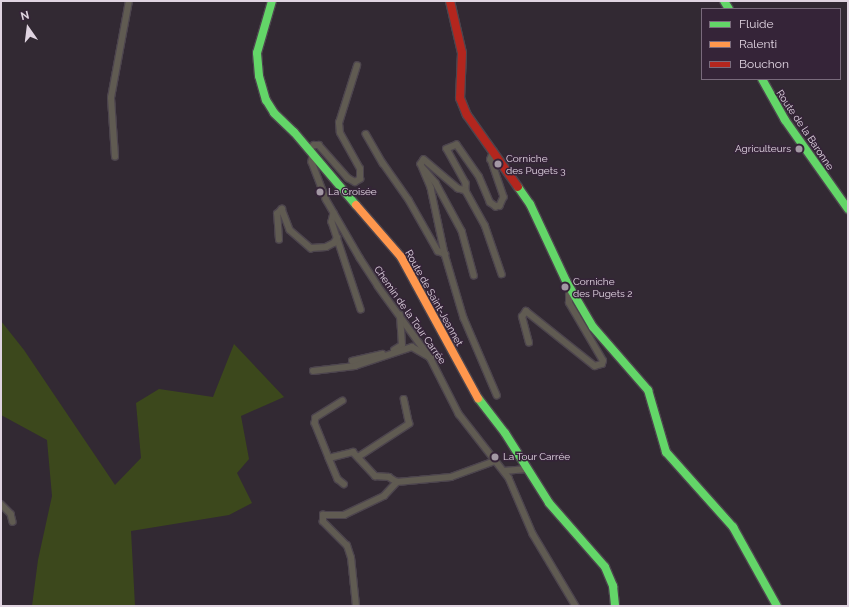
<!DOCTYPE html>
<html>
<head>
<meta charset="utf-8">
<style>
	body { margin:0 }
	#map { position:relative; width:849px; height:607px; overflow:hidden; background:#322933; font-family:Raleway,sans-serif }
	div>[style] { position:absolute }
	.green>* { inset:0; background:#3c481c }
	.roads { filter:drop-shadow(1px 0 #4d454e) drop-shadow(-1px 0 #4d454e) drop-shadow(0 1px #4d454e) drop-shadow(0 -1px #4d454e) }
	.street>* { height:5.5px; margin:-2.75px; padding:0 2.75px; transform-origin:2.75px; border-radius:2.75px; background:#605b52 }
	.fast>* { height:8px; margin:-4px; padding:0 4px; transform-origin:4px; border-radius:4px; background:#63d668 }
	.slow>* { height:8px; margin:-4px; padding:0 4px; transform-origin:4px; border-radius:4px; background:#ff974d }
	.jam>* { height:8px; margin:-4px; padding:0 4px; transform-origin:4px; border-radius:4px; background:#b3261e }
	.dots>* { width:11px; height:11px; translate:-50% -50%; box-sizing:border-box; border:2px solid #352438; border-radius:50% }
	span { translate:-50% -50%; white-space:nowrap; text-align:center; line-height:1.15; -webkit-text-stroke:3px #352438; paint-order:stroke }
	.street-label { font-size:10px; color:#e0d4e1 }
	.poi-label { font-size:10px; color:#e0d4e1 }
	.right { translate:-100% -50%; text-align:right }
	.left { translate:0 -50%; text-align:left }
	.frame { position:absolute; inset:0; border:2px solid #e0d4e1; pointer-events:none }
	.legend { position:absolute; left:701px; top:8px; width:140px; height:72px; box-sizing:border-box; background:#352438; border:1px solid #796a7c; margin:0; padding:5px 7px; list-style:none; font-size:12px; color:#e0d4e1 }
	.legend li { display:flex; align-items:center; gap:8px; height:20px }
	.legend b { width:20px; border:1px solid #796a7c }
	.north { position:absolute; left:8px; top:8px; width:40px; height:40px; -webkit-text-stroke:3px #352438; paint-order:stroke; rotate:346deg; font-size:11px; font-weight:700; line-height:16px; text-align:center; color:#e0d4e1 }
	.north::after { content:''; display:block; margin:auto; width:14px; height:18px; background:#e0d4e1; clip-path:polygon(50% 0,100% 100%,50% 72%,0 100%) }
</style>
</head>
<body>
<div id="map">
	<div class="green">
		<div style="clip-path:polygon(1px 321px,24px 350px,115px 485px,141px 458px,136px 403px,159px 389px,213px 397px,234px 344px,284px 397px,241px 416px,249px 459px,237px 473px,252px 503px,229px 515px,131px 531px,135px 606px,32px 606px,38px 560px,52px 496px,47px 440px,1px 415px)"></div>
	</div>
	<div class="roads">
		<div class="street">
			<div style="left:366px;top:134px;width:34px;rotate:60deg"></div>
			<div style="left:383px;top:163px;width:45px;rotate:54.9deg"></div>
			<div style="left:409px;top:200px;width:59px;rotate:60.4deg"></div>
			<div style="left:438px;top:251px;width:8px;rotate:23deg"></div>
			<div style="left:309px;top:149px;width:6px;rotate:-39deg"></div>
			<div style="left:314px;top:145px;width:5px"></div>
			<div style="left:319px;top:145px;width:44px;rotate:48.7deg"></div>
			<div style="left:348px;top:178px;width:8px;rotate:30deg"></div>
			<div style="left:355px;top:182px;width:6px;rotate:-31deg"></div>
			<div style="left:360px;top:179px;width:10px;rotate:-90deg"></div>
			<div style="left:360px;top:169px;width:41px;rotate:-119.1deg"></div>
			<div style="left:340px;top:133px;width:10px;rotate:-96deg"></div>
			<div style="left:339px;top:123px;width:60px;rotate:-72.5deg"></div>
			<div style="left:494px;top:151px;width:9px;rotate:111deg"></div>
			<div style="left:491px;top:159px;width:40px;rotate:71.1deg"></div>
			<div style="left:504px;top:197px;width:10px;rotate:114deg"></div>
			<div style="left:500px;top:206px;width:4px;rotate:166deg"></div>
			<div style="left:496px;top:207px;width:7px;rotate:-146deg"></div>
			<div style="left:490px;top:203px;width:28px;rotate:-113deg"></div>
			<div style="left:479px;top:177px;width:39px;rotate:-125deg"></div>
			<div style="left:457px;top:145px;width:11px;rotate:158deg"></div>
			<div style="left:447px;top:149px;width:39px;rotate:61deg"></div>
			<div style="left:466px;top:183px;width:8px;rotate:90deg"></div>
			<div style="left:466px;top:191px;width:8px;rotate:-166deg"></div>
			<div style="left:458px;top:189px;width:45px;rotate:-139.5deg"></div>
			<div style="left:424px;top:160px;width:5px;rotate:127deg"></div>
			<div style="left:421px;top:164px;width:26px;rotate:67deg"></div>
			<div style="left:431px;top:188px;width:67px;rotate:78deg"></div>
			<div style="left:445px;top:254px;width:67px;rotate:73.5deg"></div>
			<div style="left:464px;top:318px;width:84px;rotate:66.8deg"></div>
			<div style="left:313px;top:153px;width:9px;rotate:96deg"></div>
			<div style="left:312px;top:162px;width:40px;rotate:69deg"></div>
			<div style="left:326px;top:199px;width:68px;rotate:60deg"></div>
			<div style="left:360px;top:258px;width:33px;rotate:57deg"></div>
			<div style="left:378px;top:286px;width:90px;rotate:54deg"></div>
			<div style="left:431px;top:359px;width:62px;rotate:63deg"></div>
			<div style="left:459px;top:414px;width:81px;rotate:52deg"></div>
			<div style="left:509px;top:478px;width:61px;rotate:66.8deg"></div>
			<div style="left:533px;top:534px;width:84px;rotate:59.2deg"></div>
			<div style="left:115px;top:157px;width:59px;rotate:-93.9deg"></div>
			<div style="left:111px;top:98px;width:99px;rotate:-79.5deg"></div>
			<div style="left:424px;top:169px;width:18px;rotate:49deg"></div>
			<div style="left:436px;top:183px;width:55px;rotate:61.6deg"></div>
			<div style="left:462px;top:231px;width:46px;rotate:74.7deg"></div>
			<div style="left:466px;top:191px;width:39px;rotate:61deg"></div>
			<div style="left:485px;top:225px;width:52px;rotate:70.9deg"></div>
			<div style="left:334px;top:213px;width:9px;rotate:103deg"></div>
			<div style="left:332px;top:222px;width:92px;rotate:71.6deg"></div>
			<div style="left:279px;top:240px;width:26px;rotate:-94deg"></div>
			<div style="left:277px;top:214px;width:7px;rotate:-45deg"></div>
			<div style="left:282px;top:209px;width:22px;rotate:69deg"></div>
			<div style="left:290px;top:230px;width:28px;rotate:41deg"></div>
			<div style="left:311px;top:248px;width:15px;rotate:-4deg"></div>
			<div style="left:326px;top:247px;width:9px;rotate:-27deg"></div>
			<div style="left:334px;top:243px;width:6px;rotate:-59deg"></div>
			<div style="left:529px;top:343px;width:27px;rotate:-105deg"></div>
			<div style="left:522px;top:317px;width:7px;rotate:-56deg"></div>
			<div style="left:526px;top:311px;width:88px;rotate:38.6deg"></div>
			<div style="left:595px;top:366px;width:7px;rotate:-16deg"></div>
			<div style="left:602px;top:364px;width:3px;rotate:-72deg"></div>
			<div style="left:603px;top:361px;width:67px;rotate:-120.4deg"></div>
			<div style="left:569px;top:303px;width:8px;rotate:-90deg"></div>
			<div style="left:569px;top:295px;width:4px;rotate:-27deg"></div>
			<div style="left:394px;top:350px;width:9px;rotate:-32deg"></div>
			<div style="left:402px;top:345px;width:30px;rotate:-94deg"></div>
			<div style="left:352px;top:361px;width:31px;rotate:-13deg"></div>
			<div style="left:313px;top:371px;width:42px;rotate:-6.8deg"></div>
			<div style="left:355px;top:366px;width:60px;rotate:-18.4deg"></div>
			<div style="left:412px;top:347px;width:22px;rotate:30deg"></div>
			<div style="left:343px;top:401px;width:32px;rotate:148deg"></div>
			<div style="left:316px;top:418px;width:5px;rotate:101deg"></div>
			<div style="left:315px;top:423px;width:38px;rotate:68deg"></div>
			<div style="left:329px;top:458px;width:25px;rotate:-14deg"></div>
			<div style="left:353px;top:452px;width:33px;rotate:47deg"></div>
			<div style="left:375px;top:476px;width:14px;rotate:4deg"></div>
			<div style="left:389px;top:477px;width:9px;rotate:32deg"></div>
			<div style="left:358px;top:457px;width:61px;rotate:-32.9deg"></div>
			<div style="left:409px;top:424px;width:25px;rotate:-102deg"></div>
			<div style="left:329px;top:458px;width:23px;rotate:67deg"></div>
			<div style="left:338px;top:479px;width:8px;rotate:40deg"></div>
			<div style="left:504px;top:471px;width:23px;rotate:-5deg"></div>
			<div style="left:1px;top:504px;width:14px;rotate:45deg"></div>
			<div style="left:11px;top:514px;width:8px;rotate:76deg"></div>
			<div style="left:356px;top:606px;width:48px;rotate:-95.9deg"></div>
			<div style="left:351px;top:558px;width:13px;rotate:-108deg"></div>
			<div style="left:347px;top:546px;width:34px;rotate:-135deg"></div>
			<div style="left:323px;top:522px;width:7px;rotate:-90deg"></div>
			<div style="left:323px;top:515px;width:21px"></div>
			<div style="left:344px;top:515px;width:44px;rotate:-25.4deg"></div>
			<div style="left:384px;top:496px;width:19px;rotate:-47deg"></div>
			<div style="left:397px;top:482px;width:54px;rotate:-5.3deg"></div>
			<div style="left:451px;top:477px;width:47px;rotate:-20deg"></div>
		</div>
		<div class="fast">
			<div style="left:272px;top:1px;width:54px;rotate:106.1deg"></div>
			<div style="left:257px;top:53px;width:23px;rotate:85deg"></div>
			<div style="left:259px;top:76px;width:25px;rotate:74deg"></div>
			<div style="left:266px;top:100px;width:15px;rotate:58deg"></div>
			<div style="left:274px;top:113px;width:28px;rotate:44deg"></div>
			<div style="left:294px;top:132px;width:96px;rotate:49.7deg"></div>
			<div style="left:724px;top:1px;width:9px;rotate:58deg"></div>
			<div style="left:762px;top:79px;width:47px;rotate:60.7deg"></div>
			<div style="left:785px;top:120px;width:109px;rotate:54.7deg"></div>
			<div style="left:518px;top:187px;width:21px;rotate:55deg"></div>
			<div style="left:530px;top:204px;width:85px;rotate:64.9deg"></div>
			<div style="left:566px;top:281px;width:53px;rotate:59.6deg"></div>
			<div style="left:593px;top:327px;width:84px;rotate:48.9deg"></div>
			<div style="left:648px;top:390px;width:65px;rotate:73.8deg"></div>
			<div style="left:666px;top:452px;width:101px;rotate:48.2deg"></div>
			<div style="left:733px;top:527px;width:90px;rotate:60.9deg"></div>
			<div style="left:478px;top:398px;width:44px;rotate:52.4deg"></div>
			<div style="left:505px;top:433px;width:83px;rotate:57.8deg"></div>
			<div style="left:549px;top:503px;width:85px;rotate:48.8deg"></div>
			<div style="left:605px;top:567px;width:21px;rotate:67deg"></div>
			<div style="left:613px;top:586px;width:20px;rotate:84deg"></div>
		</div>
		<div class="slow">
			<div style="left:356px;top:205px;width:69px;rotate:49.1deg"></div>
			<div style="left:401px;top:257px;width:161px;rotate:61.4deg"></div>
		</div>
		<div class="jam">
			<div style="left:450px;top:1px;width:53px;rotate:77deg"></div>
			<div style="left:462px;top:53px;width:45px;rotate:92.5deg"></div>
			<div style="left:460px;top:98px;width:18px;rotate:68deg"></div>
			<div style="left:467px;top:115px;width:88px;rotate:54.7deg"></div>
		</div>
	</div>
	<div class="dots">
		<div style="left:799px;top:149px;background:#a398a4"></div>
		<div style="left:498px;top:164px;background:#a398a4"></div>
		<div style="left:320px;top:192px;background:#a398a4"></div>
		<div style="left:565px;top:287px;background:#a398a4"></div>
		<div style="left:495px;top:457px;background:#a398a4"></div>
	</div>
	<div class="street-label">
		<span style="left:805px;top:130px;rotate:56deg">Route de la Baronne</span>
		<span style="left:434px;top:298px;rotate:61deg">Route de Saint-Jeannet</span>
		<span style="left:410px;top:315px;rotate:55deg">Chemin de la Tour Carrée</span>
	</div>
	<div class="poi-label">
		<span class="right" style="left:791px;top:149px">Agriculteurs</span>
		<span class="left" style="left:506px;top:164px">Corniche<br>des Pugets 3</span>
		<span class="left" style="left:328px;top:192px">La Croisée</span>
		<span class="left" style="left:573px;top:287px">Corniche<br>des Pugets 2</span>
		<span class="left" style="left:503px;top:457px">La Tour Carrée</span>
	</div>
	<div class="frame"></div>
	<ul class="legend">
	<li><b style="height:5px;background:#63d668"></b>Fluide</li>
	<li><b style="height:5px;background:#ff974d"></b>Ralenti</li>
	<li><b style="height:5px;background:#b3261e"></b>Bouchon</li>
	</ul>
	<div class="north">N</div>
</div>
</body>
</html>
